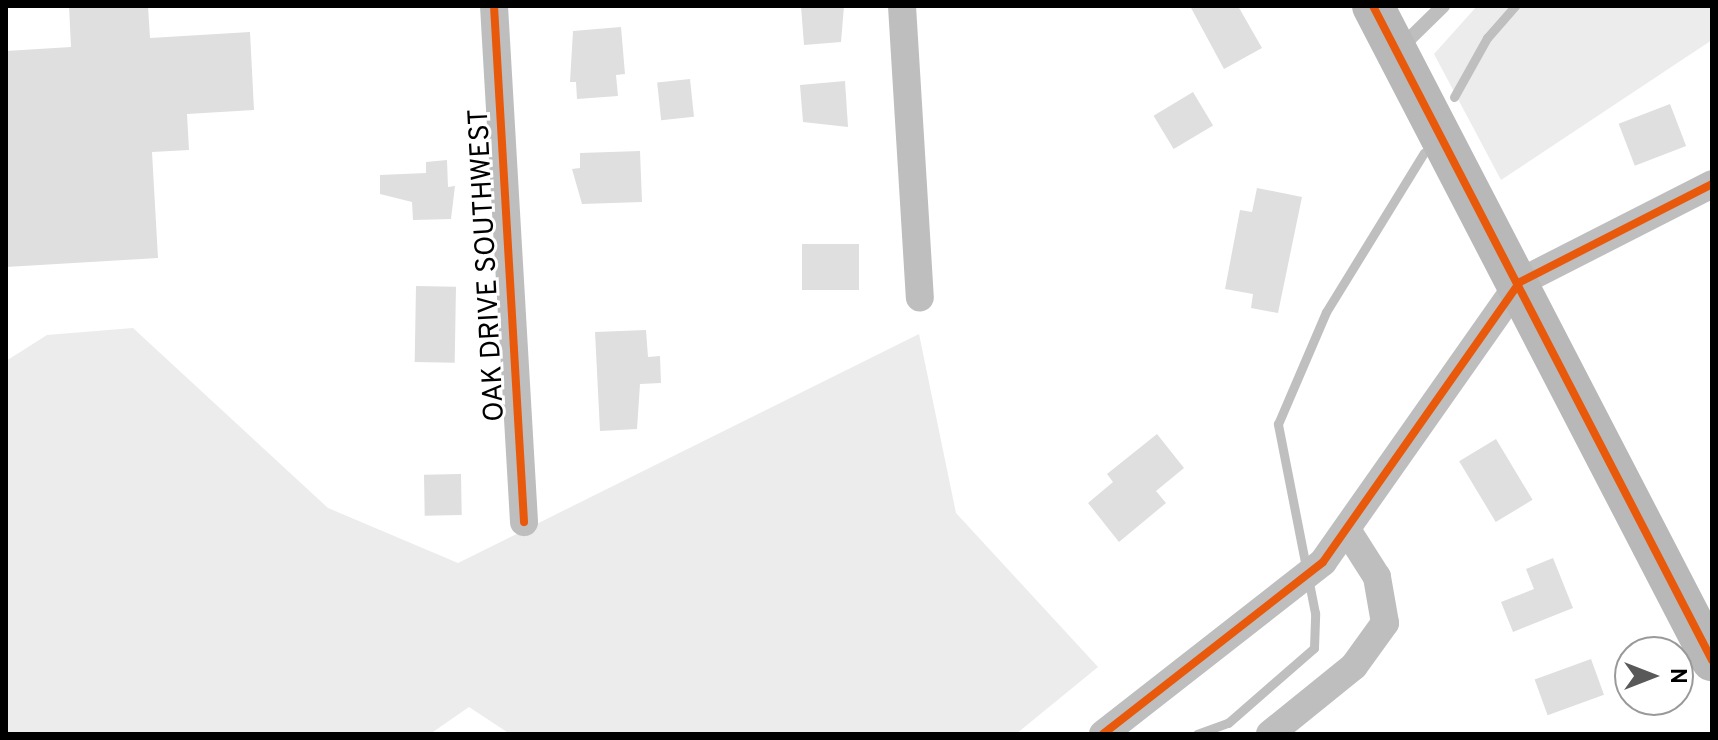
<!DOCTYPE html>
<html>
<head>
<meta charset="utf-8">
<style>
	body { margin:0 }
	#map { position:relative; width:1718px; height:740px; overflow:hidden; background:#fff; font-family:Overpass,sans-serif }
	div>[style] { position:absolute }
	.green>* { inset:0; background:#ececec }
	.stream>* { height:9px; margin:-4.5px; padding:0 4.5px; transform-origin:4.5px; border-radius:4.5px; background:#bfbfbf }
	.building>* { inset:0; background:#dfdfdf; transform-origin:0 0 }
	.lane>* { height:14px; margin:-7px; padding:0 7px; transform-origin:7px; border-radius:7px; background:#bebebe }
	.street>* { height:28px; margin:-14px; padding:0 14px; transform-origin:14px; border-radius:14px; background:#bebebe }
	.secondary>* { height:42px; margin:-21px; padding:0 21px; transform-origin:21px; border-radius:21px; background:#b8b8b8 }
	.cycleway>* { height:8px; margin:-4px; padding:0 4px; transform-origin:4px; border-radius:4px; background:#e8590c }
	span { translate:-50% -50%; white-space:nowrap; text-align:center; line-height:1.15; -webkit-text-stroke:6px #fff; paint-order:stroke }
	.street-label { font-size:28px; color:#000 }
	.frame { position:absolute; inset:0; border:8px solid #000; pointer-events:none }
	.north { position:absolute; left:1614px; top:636px; width:80px; height:80px; box-sizing:border-box; background:#fff; border:2px solid #999; border-radius:50%; rotate:90deg; font-size:22px; font-weight:700; line-height:32px; text-align:center; color:#000 }
	.north::after { content:''; display:block; margin:auto; width:28px; height:36px; background:#595959; clip-path:polygon(50% 0,100% 100%,50% 72%,0 100%) }
</style>
</head>
<body>
<div id="map">
	<div class="green">
		<div style="clip-path:polygon(1477px 6px,1712px 6px,1712px 40px,1501px 180px,1434px 54px)"></div>
		<div style="clip-path:polygon(133px 328px,328px 508px,458px 563px,919px 334px,956px 513px,1098px 667px,1016px 734px,510px 734px,469px 707px,430px 734px,6px 734px,6px 361px,47px 335px)"></div>
	</div>
	<div class="stream">
		<div style="left:1454px;top:97px;width:68px;rotate:-60.8deg"></div>
		<div style="left:1487px;top:38px;width:43px;rotate:-48.8deg"></div>
		<div style="left:1197px;top:734px;width:33px;rotate:-20deg"></div>
		<div style="left:1228px;top:723px;width:114px;rotate:-41.1deg"></div>
		<div style="left:1314px;top:648px;width:35px;rotate:-88deg"></div>
		<div style="left:1315px;top:613px;width:193px;rotate:-101.1deg"></div>
		<div style="left:1278px;top:424px;width:122px;rotate:-66.8deg"></div>
		<div style="left:1326px;top:312px;width:187px;rotate:-58.4deg"></div>
	</div>
	<div class="building">
		<div style="clip-path:polygon(69px 6px,148px 6px,150px 38px,250px 32px,254px 110px,187px 114px,189px 150px,152px 152px,158px 258px,6px 267px,6px 51px,71px 47px)"></div>
		<div style="clip-path:polygon(801px 6px,844px 6px,841px 42px,804px 45px)"></div>
		<div style="clip-path:polygon(1190px 6px,1238px 6px,1262px 48px,1224px 69px)"></div>
		<div style="clip-path:polygon(621px 27px,625px 74px,616px 75px,618px 96px,577px 99px,576px 82px,570px 82px,573px 31px)"></div>
		<div style="left:690px;top:79px;width:38px;height:33px;rotate:84deg"></div>
		<div style="clip-path:polygon(845px 81px,848px 127px,803px 122px,800px 85px)"></div>
		<div style="left:1193px;top:92px;width:39px;height:46px;rotate:59deg"></div>
		<div style="left:1670px;top:104px;width:45px;height:55px;rotate:69deg"></div>
		<div style="clip-path:polygon(640px 151px,642px 202px,582px 204px,572px 169px,580px 168px,580px 153px)"></div>
		<div style="clip-path:polygon(447px 160px,448px 187px,455px 186px,451px 219px,413px 220px,412px 202px,380px 194px,380px 175px,426px 173px,426px 162px)"></div>
		<div style="clip-path:polygon(1257px 188px,1302px 197px,1278px 313px,1251px 308px,1253px 294px,1225px 289px,1240px 210px,1252px 212px)"></div>
		<div style="left:859px;top:244px;width:46px;height:57px;rotate:90deg"></div>
		<div style="left:416px;top:286px;width:40px;height:76px;rotate:1deg"></div>
		<div style="clip-path:polygon(646px 330px,648px 357px,660px 356px,661px 383px,640px 384px,637px 429px,600px 431px,595px 332px)"></div>
		<div style="clip-path:polygon(1157px 434px,1184px 468px,1156px 491px,1166px 503px,1119px 542px,1088px 503px,1113px 482px,1107px 474px)"></div>
		<div style="left:1496px;top:439px;width:71px;height:43px;rotate:59deg"></div>
		<div style="left:461px;top:474px;width:41px;height:37px;rotate:89deg"></div>
		<div style="clip-path:polygon(1553px 558px,1573px 608px,1513px 632px,1501px 602px,1534px 589px,1526px 569px)"></div>
		<div style="left:1591px;top:659px;width:38px;height:60px;rotate:70deg"></div>
	</div>
	<div class="lane">
		<div style="left:1398px;top:50px;width:63px;rotate:-44.4deg"></div>
	</div>
	<div class="street">
		<div style="left:494px;top:6px;width:517px;rotate:86.67deg"></div>
		<div style="left:902px;top:6px;width:292px;rotate:86.5deg"></div>
		<div style="left:1103px;top:734px;width:279px;rotate:-38deg"></div>
		<div style="left:1323px;top:562px;width:342px;rotate:-54.9deg"></div>
		<div style="left:1520px;top:282px;width:216px;rotate:-27deg"></div>
		<div style="left:1270px;top:734px;width:108px;rotate:-39deg"></div>
		<div style="left:1354px;top:666px;width:53px;rotate:-54.2deg"></div>
		<div style="left:1385px;top:623px;width:47px;rotate:-99.9deg"></div>
		<div style="left:1377px;top:577px;width:52px;rotate:-122.5deg"></div>
	</div>
	<div class="secondary">
		<div style="left:1373px;top:6px;width:737px;rotate:62.6deg"></div>
	</div>
	<div class="cycleway">
		<div style="left:494px;top:6px;width:517px;rotate:86.67deg"></div>
		<div style="left:1373px;top:6px;width:737px;rotate:62.6deg"></div>
		<div style="left:1103px;top:734px;width:279px;rotate:-38deg"></div>
		<div style="left:1323px;top:562px;width:342px;rotate:-54.9deg"></div>
		<div style="left:1520px;top:282px;width:216px;rotate:-27deg"></div>
	</div>
	<div class="street-label">
		<span style="left:488px;top:265px;rotate:-93deg">OAK DRIVE SOUTHWEST</span>
	</div>
	<div class="frame"></div>
	<div class="north">N</div>
</div>
</body>
</html>
